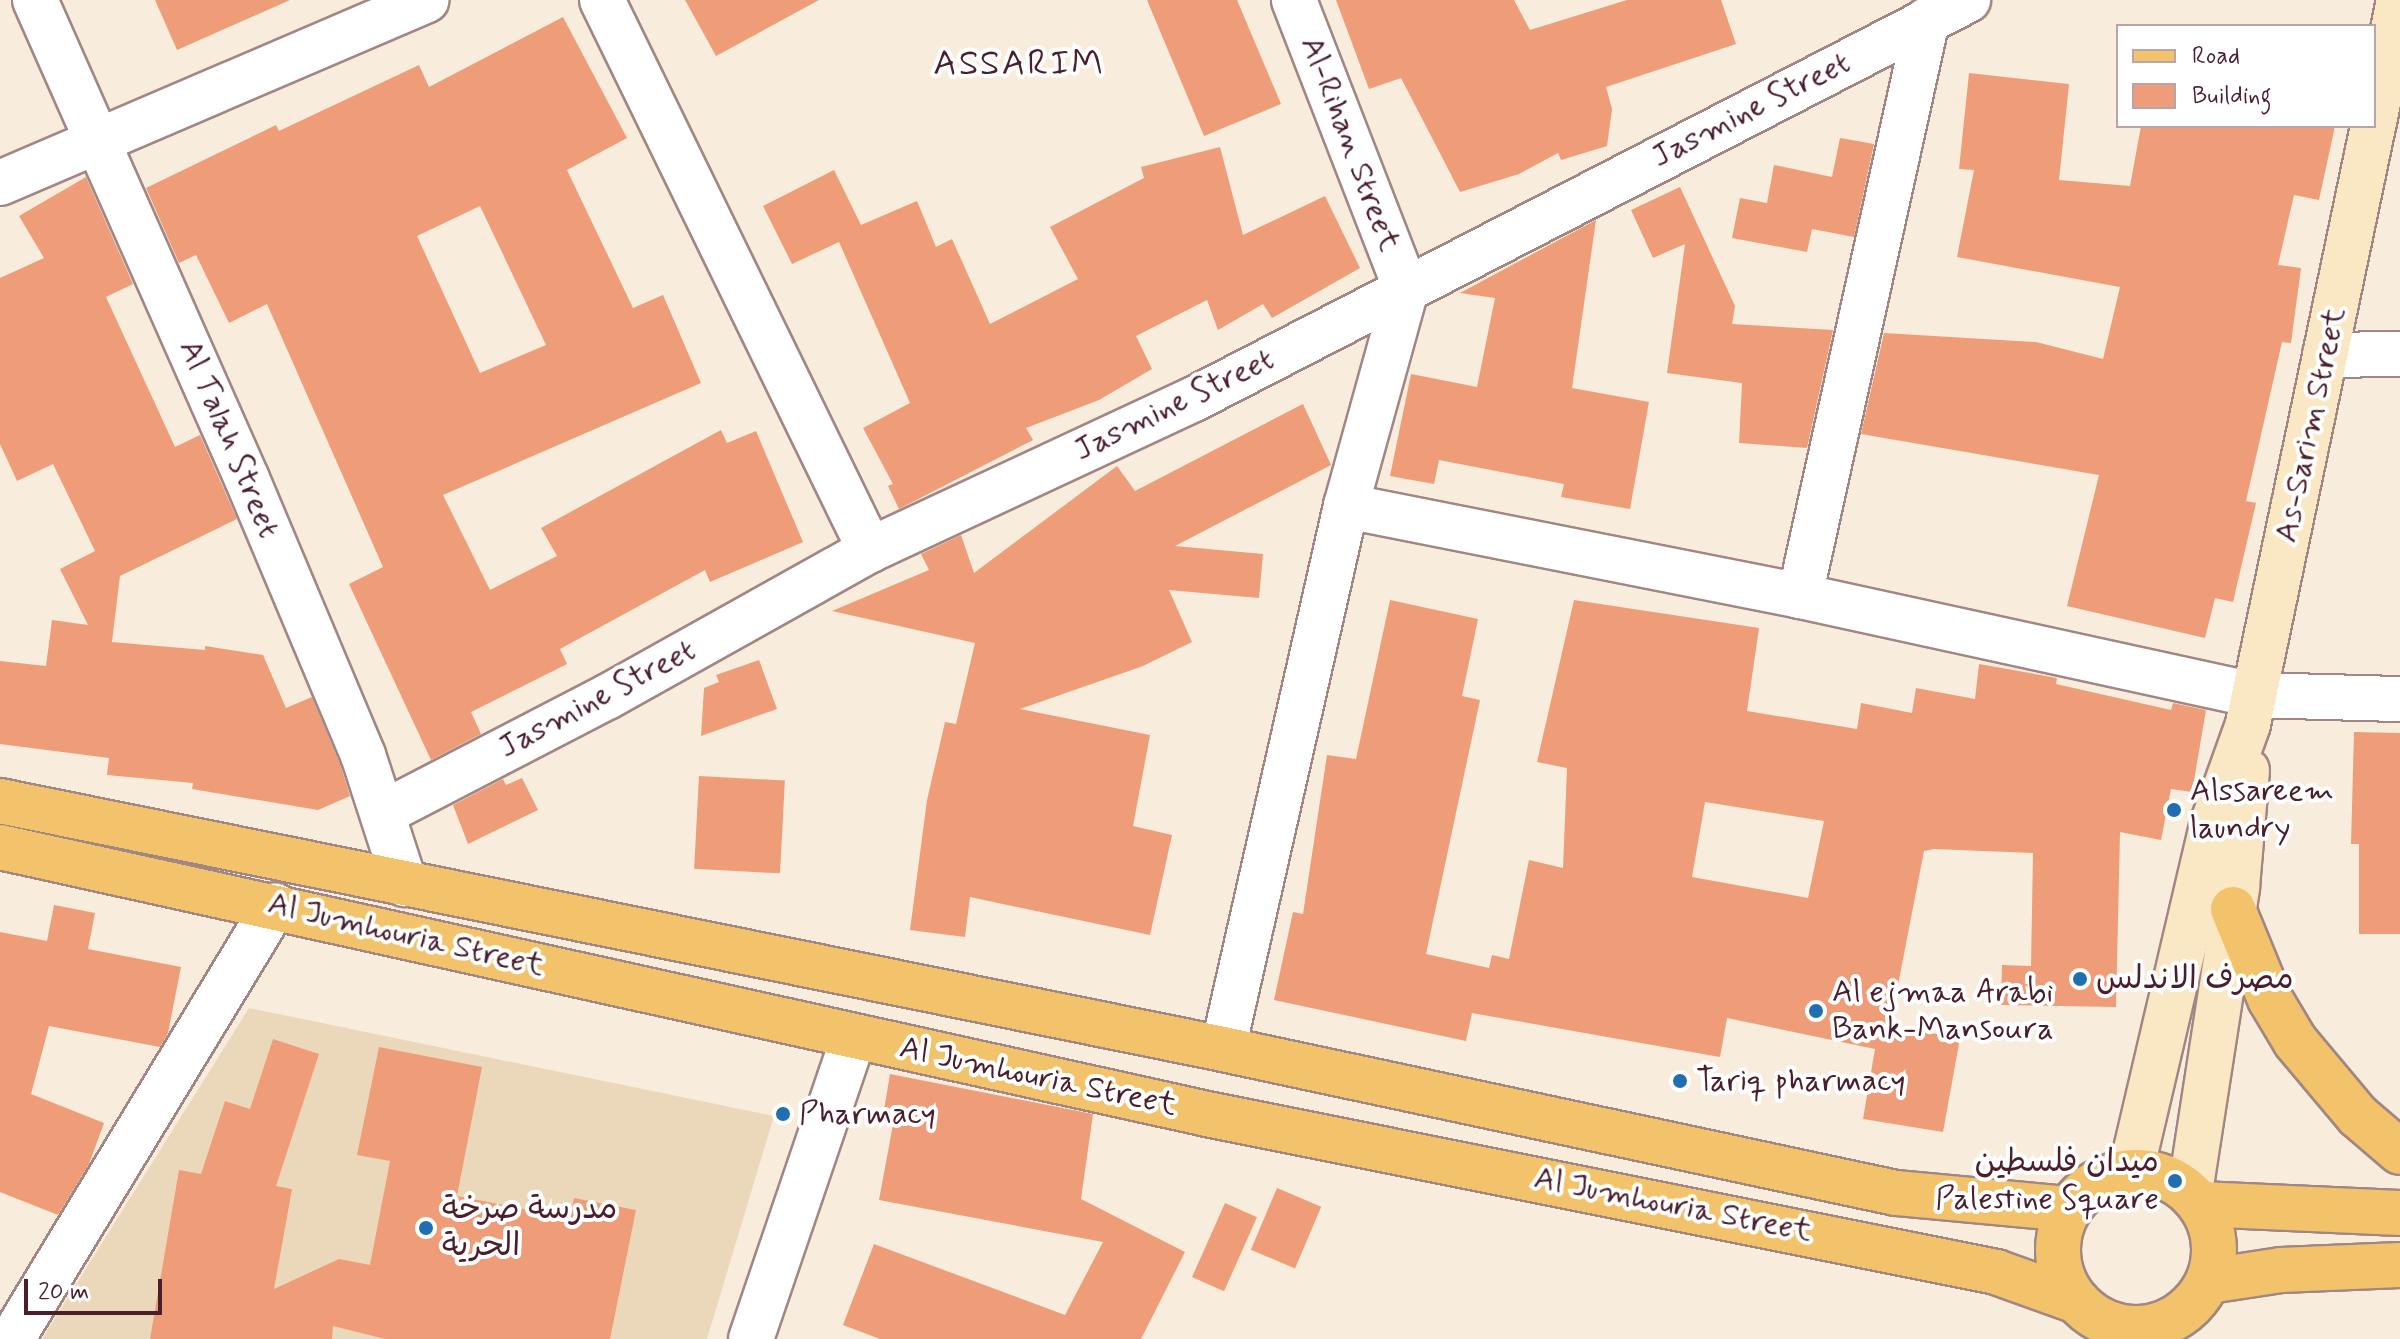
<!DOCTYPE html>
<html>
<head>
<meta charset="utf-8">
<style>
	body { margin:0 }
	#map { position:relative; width:2400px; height:1339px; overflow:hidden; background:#f8ecdc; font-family:Mynerve,"Playpen Sans Arabic",sans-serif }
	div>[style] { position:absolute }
	.built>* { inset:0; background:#ebd8ba }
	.building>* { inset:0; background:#ef9d79; transform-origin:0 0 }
	.roads { filter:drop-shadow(2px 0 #a18684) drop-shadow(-2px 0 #a18684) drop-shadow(0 2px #a18684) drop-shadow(0 -2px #a18684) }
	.street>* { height:44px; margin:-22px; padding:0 22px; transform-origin:22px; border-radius:22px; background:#fff }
	.secondary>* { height:44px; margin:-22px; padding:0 22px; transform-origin:22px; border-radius:22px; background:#fae7c3 }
	.primary>* { height:44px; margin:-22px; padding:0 22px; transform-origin:22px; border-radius:22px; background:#f2c36a }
	.primary>.ring { margin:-22px; padding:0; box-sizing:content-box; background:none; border:44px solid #f2c36a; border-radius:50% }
	.dots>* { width:22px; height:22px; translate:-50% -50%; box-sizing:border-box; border:4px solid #fff; border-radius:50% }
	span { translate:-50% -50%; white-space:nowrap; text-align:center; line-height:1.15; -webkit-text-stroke:8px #fff; paint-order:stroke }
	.street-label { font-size:32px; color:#4a1f2b }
	.poi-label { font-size:32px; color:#4a1f2b }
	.left { translate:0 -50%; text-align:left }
	.right { translate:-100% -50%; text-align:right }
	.quarter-label { font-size:36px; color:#4a1f2b; letter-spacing:2px }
	.legend { position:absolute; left:2116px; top:24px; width:260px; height:104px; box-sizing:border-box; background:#fff; border:2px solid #b7a5aa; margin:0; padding:10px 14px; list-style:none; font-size:24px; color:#4a1f2b }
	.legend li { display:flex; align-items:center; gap:16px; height:40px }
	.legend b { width:40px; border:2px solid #b7a5aa }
	.scale { position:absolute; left:24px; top:1279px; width:138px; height:36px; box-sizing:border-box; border:4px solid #4a1f2b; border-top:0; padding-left:10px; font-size:24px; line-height:28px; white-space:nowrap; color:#4a1f2b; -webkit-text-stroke:6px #fff; paint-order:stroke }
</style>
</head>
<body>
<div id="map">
	<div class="built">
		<div style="clip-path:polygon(249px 1008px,774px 1116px,707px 1339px,42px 1339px)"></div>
	</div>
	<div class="building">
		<div style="clip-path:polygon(155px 0,290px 0,177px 50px)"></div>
		<div style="clip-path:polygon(685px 0,819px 0,716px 56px)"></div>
		<div style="clip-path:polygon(1147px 0,1237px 0,1281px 104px,1204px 136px)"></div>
		<div style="clip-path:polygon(1336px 0,1514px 0,1530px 30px,1627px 0,1721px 0,1736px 44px,1606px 87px,1612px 109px,1607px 146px,1561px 160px,1558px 153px,1519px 174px,1460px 192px,1401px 78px,1369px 89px)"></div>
		<div style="clip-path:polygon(evenodd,563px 17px,627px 138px,567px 170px,633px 308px,663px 295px,701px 383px,443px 495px,490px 590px,557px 556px,541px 528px,721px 430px,727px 443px,756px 431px,803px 542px,710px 582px,705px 570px,560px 649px,567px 664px,471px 712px,481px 734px,431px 760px,349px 584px,383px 567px,267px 304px,229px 323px,196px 255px,179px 263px,146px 188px,276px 125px,279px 131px,419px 65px,429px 87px,563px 17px,480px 206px,546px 345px,480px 373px,417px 236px,480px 206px)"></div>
		<div style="clip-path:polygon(1969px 73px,2069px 84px,2059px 180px,2130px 186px,2141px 126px,2335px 126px,2319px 200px,2294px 195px,2278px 265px,2301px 268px,2291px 343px,2282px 342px,2246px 501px,2256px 503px,2233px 602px,2215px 598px,2205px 638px,2067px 606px,2099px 475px,1861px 434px,1884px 333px,2036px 342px,2103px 359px,2120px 287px,1957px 257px,1974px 170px,1959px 169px)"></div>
		<div style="clip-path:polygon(1840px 138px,1874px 144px,1854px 237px,1812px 229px,1807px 252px,1732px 238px,1740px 198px,1767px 203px,1774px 165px,1832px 177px)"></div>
		<div style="clip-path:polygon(1220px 147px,1243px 235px,1325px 196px,1360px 268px,1272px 318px,1263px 304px,1218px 330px,1207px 300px,1136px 336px,1152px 369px,1099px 400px,1026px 428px,1033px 440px,899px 509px,888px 486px,893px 484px,863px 428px,910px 403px,839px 242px,792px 264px,763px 206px,834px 170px,861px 225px,917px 201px,936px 247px,952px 239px,990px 324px,1078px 279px,1050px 227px,1144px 178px,1141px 167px)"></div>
		<div style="clip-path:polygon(86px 177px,133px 284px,106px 297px,175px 447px,200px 435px,237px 519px,120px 576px,112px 642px,205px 650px,205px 646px,263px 655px,286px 708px,312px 697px,340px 764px,350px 796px,318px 810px,192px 789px,193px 783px,107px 775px,109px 758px,0 744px,0 661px,46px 666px,52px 620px,88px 625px,60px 569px,95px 551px,53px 464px,17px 481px,0 444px,0 278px,44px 258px,19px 216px)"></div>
		<div style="clip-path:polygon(1680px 187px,1735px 306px,1732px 324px,1833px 330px,1807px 448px,1739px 443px,1742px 383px,1667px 373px,1685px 244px,1653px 258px,1631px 210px)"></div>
		<div style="clip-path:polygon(1596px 220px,1572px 388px,1649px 402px,1630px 509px,1561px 497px,1564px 484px,1439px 460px,1434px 484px,1390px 476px,1411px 374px,1477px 387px,1495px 298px,1460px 293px)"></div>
		<div style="clip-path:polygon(1303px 404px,1331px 465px,1175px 546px,1263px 554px,1259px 598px,1169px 590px,1192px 642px,1143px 666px,1020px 709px,1150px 735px,1133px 826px,1172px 835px,1150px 935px,970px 897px,965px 937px,910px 930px,927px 800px,945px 722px,956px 724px,975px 643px,832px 611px,929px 570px,921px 554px,961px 535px,974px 573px,1117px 466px,1135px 491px)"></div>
		<div style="clip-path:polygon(evenodd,1390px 600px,1478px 619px,1462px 696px,1480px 700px,1426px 954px,1489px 968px,1492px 955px,1509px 959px,1529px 860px,1563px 868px,1567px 768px,1537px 762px,1574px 600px,1759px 628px,1747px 711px,1857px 729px,1861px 703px,1912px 713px,1916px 688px,1975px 699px,1979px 664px,2057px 678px,2056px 684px,2171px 710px,2173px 703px,2206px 710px,2192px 792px,2171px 789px,2161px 840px,2120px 832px,2116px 1007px,2001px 1005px,2002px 965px,2031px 966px,2033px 853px,1934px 849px,1924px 851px,1890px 1026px,1960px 1038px,1943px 1132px,1863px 1119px,1875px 1049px,1727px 1018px,1720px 1057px,1472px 1013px,1466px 1041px,1274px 1000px,1293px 912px,1303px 914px,1327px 755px,1356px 759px,1390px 600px,1705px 802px,1824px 821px,1808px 898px,1692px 877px,1705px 802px)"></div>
		<div style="clip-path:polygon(759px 660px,777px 709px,701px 736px,704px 688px,719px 682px,716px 675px)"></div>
		<div style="clip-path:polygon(2354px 732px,2400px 733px,2400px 934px,2359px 934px,2359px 844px,2351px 844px)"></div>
		<div style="left:699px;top:776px;width:86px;height:93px;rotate:3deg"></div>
		<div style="clip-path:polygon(522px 778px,538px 810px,468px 844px,453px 805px,503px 779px,506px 785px)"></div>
		<div style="clip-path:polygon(54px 905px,95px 913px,88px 949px,181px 967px,168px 1033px,160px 1047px,49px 1026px,31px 1094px,104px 1123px,89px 1164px,58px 1215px,0 1192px,0 932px,47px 941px)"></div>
		<div style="clip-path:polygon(273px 1039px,319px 1054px,276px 1186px,292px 1189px,274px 1289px,339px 1259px,370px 1265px,390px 1161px,357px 1155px,379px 1047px,482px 1067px,457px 1196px,570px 1218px,574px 1198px,636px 1210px,610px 1339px,385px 1339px,333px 1326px,332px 1339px,150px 1339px,179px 1170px,201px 1174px,225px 1101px,250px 1109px)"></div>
		<div style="clip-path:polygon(890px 1074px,1093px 1114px,1081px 1199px,1185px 1252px,1141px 1339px,880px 1339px,843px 1325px,874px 1244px,1065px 1315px,1103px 1242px,879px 1200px,894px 1119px,883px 1116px)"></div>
		<div style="left:1277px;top:1188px;width:48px;height:67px;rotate:23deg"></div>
		<div style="left:1225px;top:1203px;width:35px;height:81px;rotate:24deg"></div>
	</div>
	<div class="roads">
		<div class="street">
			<div style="left:35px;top:0;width:524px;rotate:66.13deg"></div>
			<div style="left:247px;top:479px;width:299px;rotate:67.2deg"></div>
			<div style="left:363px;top:755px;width:136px;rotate:72deg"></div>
			<div style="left:602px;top:0;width:612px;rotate:64.02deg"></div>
			<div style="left:0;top:183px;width:464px;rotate:-23.2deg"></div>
			<div style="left:2325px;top:355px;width:75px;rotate:-0.8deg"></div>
			<div style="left:1346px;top:506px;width:463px;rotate:11.2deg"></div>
			<div style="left:1800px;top:596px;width:465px;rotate:12.3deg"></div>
			<div style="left:2254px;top:695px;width:146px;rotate:1.6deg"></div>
			<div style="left:1800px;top:596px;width:590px;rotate:-77.57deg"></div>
			<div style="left:383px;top:813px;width:252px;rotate:-27.4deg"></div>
			<div style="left:607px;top:697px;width:301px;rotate:-29.2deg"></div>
			<div style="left:870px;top:550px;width:357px;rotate:-25deg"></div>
			<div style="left:1194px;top:399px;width:871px;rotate:-27.27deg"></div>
			<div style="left:1223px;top:1049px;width:557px;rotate:-77.24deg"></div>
			<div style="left:1346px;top:506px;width:225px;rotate:-74.5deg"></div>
			<div style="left:1406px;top:289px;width:310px;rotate:-111.2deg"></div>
			<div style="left:12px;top:1339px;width:507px;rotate:-58.78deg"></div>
			<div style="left:751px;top:1339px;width:319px;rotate:-71.2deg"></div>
		</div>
		<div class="secondary">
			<div style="left:2374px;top:122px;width:125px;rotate:-78.4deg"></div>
			<div style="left:2131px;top:1171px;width:359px;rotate:-76.8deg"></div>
			<div style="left:2213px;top:822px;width:104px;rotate:-70.3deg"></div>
			<div style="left:2248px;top:724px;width:611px;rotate:-78.19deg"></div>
			<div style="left:2190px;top:1192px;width:309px;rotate:-81.2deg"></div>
			<div style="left:2237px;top:887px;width:117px;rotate:-85.1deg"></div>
			<div style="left:2112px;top:1339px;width:14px;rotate:-56deg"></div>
		</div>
		<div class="primary">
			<div style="left:0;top:801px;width:1248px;rotate:11.46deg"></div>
			<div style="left:1223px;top:1049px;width:688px;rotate:12.08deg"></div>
			<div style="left:1896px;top:1193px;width:174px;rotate:5.3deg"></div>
			<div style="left:0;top:847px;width:1236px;rotate:12.47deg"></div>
			<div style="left:1207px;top:1114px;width:805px;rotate:11.32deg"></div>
			<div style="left:1996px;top:1272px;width:86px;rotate:19.7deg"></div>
			<div style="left:2233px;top:909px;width:97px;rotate:67.7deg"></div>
			<div style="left:2270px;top:999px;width:49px;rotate:59.2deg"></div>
			<div style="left:2295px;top:1041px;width:98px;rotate:50deg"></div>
			<div style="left:2358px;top:1116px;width:55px;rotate:40.6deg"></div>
			<div class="ring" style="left:2058px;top:1172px;width:112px;height:112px"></div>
			<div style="left:2200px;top:1204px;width:200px;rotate:2.6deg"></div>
			<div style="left:2209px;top:1281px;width:73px;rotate:-8.7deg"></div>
			<div style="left:2281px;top:1270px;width:119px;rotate:-2.4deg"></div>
		</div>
	</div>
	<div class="dots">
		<div style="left:2174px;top:810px;background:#1f6fb2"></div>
		<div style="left:2080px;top:979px;background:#1f6fb2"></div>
		<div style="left:1816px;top:1011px;background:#1f6fb2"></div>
		<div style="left:1680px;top:1081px;background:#1f6fb2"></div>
		<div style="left:783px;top:1114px;background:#1f6fb2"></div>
		<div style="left:2175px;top:1181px;background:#1f6fb2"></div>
		<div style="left:426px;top:1228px;background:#1f6fb2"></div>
	</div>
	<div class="street-label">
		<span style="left:1751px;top:110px;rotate:-27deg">Jasmine Street</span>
		<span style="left:1350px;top:144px;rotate:69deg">Al-Rihan Street</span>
		<span style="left:1174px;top:405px;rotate:-26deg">Jasmine Street</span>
		<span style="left:2311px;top:425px;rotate:-78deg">As-Sarim Street</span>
		<span style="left:229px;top:439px;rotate:67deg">Al Talah Street</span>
		<span style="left:597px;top:699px;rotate:-28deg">Jasmine Street</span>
		<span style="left:406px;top:935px;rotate:13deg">Al Jumhouria Street</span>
		<span style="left:1038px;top:1077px;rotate:12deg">Al Jumhouria Street</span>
		<span style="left:1673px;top:1205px;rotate:11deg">Al Jumhouria Street</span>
	</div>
	<div class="poi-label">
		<span class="left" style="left:2190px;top:810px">Alssareem<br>laundry</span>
		<span class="left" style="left:2096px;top:979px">مصرف الاندلس</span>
		<span class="left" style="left:1832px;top:1011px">Al ejmaa Arabi<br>Bank-Mansoura</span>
		<span class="left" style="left:1696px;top:1081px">Tariq pharmacy</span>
		<span class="left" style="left:799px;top:1114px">Pharmacy</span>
		<span class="right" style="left:2159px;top:1181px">ميدان فلسطين<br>Palestine Square</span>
		<span class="left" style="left:442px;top:1228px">مدرسة صرخة<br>الحرية</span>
	</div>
	<div class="quarter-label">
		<span style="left:1019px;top:65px">ASSARIM</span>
	</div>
	<ul class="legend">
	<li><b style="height:10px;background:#f2c36a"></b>Road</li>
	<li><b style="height:22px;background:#ef9d79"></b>Building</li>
	</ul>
	<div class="scale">20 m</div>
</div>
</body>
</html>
